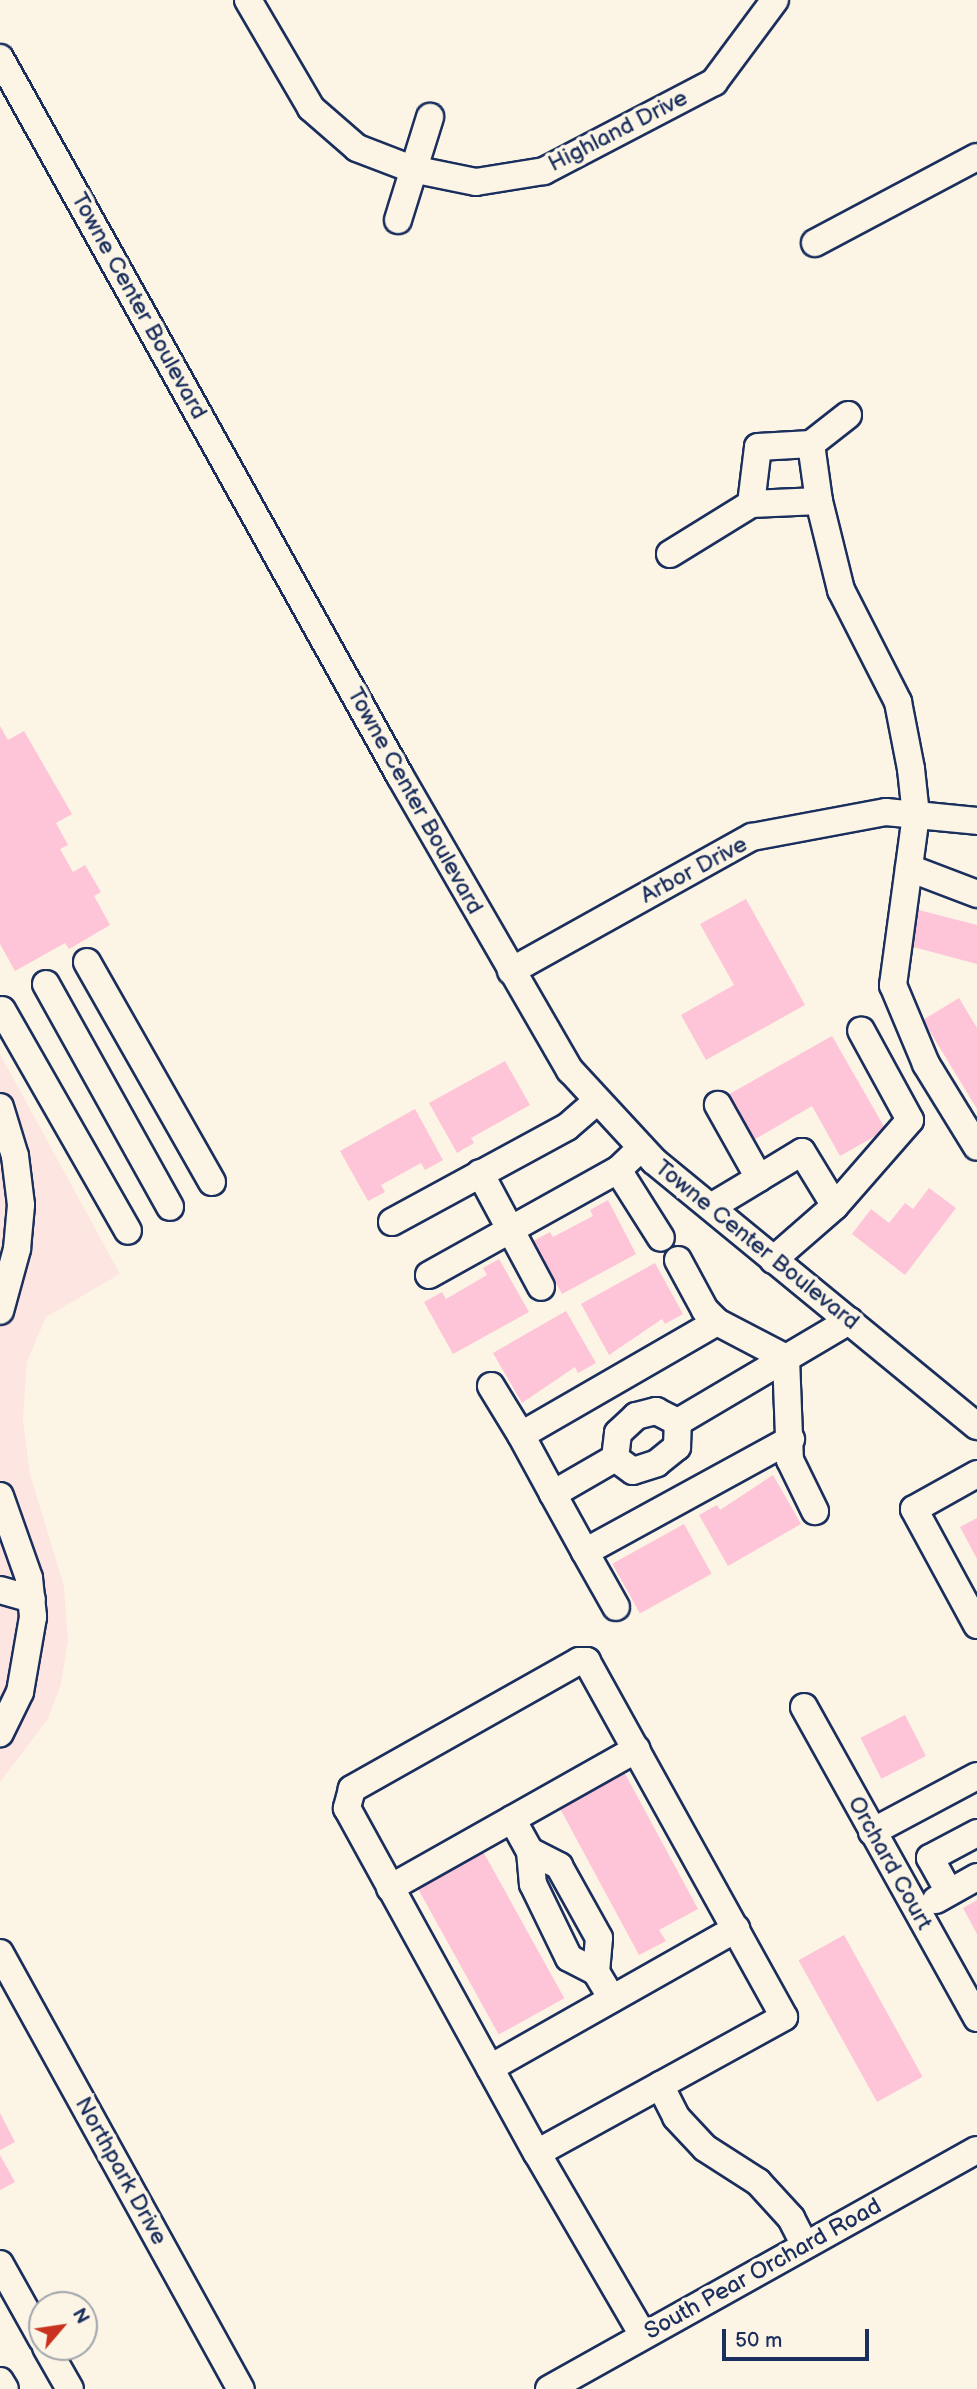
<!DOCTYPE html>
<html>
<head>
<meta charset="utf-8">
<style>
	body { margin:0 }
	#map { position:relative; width:977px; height:2389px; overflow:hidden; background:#fcf5e5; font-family:"Balsamiq Sans",sans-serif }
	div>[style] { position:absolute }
	.built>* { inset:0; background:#fde6e1 }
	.building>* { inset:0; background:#fec4d8; transform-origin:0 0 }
	.roads { filter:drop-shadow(2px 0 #1b2f5e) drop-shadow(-2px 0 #1b2f5e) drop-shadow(0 2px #1b2f5e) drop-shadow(0 -2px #1b2f5e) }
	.minor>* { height:26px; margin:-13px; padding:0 13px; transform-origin:13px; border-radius:13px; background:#fcf5e5 }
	span { translate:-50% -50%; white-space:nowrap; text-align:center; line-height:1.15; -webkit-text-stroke:7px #fcf5e5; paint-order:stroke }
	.street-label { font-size:23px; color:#1b2f5e }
	.north { position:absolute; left:28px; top:2291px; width:70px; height:70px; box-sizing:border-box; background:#fcf5e5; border:2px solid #a2a6af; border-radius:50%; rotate:61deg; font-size:19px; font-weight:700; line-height:28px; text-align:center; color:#1b2f5e }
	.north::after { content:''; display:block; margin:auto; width:24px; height:32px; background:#c8321e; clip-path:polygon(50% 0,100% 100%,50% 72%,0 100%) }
	.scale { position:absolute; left:722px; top:2329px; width:147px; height:32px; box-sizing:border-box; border:4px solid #1b2f5e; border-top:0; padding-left:9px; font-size:21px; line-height:24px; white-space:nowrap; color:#1b2f5e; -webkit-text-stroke:5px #fcf5e5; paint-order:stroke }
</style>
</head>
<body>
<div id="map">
	<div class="built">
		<div style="clip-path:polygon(0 1054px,120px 1274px,46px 1317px,27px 1362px,23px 1419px,30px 1474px,64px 1586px,68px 1641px,61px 1684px,48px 1719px,0 1782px)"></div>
	</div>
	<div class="building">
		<div style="clip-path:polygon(0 726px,8px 740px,24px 731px,72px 814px,56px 823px,68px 845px,60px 849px,73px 872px,85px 865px,101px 892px,94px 896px,110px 925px,69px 949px,65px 943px,15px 971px,0 944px)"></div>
		<div style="clip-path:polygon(746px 899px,805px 1005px,706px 1060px,681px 1015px,734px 985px,700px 924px)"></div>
		<div style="clip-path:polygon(915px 909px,977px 925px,977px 964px,906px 945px)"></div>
		<div style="clip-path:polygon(959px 998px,977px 1028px,977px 1109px,923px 1020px)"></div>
		<div style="clip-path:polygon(832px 1036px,886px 1130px,840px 1156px,812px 1106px,752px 1141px,726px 1096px)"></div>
		<div style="clip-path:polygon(505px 1061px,530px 1105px,471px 1138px,474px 1143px,457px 1153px,429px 1103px)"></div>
		<div style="clip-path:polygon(415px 1109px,443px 1160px,425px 1170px,421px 1163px,381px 1185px,385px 1192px,368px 1201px,340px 1151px)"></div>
		<div style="clip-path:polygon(929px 1188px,956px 1208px,905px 1275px,852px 1234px,871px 1209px,889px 1223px,905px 1203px,913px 1209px)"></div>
		<div style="clip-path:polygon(608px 1200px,636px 1254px,562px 1294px,533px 1241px,550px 1232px,553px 1237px,593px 1216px,590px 1210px)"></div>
		<div style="clip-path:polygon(499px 1259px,529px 1312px,453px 1354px,424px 1302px,442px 1292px,446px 1299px,487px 1275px,483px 1268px)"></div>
		<div style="clip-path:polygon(655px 1263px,683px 1314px,665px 1324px,662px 1319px,609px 1355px,581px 1304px)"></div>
		<div style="clip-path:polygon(566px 1311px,596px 1363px,578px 1373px,575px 1367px,522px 1403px,493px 1353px)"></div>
		<div style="clip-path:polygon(773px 1475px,801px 1524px,728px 1566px,699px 1515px,717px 1505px,720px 1510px)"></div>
		<div style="clip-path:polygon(977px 1518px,977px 1559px,960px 1527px)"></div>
		<div style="left:684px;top:1524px;width:57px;height:82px;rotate:61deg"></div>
		<div style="left:905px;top:1715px;width:46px;height:50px;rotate:63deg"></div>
		<div style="clip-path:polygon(622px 1768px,698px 1909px,659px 1930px,666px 1941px,639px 1955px,557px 1803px)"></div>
		<div style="left:480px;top:1846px;width:174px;height:75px;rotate:61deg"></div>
		<div style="clip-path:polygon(977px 1900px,977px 1934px,963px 1908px)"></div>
		<div style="left:844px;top:1935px;width:162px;height:52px;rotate:61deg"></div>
		<div style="clip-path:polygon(0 2113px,15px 2142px,0 2150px)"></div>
		<div style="clip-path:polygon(0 2155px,15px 2182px,0 2190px)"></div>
	</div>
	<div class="roads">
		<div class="minor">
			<div style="left:248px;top:0;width:125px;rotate:59.7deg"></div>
			<div style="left:311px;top:108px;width:61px;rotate:41deg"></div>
			<div style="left:357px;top:148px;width:59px;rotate:20.9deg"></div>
			<div style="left:412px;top:169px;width:65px;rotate:11.5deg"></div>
			<div style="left:476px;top:182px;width:69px;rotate:-9.2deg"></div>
			<div style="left:544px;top:171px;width:192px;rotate:-27.6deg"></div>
			<div style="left:714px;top:82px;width:102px;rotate:-53.4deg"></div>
			<div style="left:0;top:58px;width:822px;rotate:60.88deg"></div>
			<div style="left:400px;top:776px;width:340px;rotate:60deg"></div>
			<div style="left:570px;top:1070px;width:124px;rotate:47.3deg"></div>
			<div style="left:654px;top:1161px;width:418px;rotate:39.4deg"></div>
			<div style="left:398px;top:220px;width:108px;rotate:-72.7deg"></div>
			<div style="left:815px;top:243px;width:183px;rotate:-28deg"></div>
			<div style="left:848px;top:415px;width:47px;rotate:141.9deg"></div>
			<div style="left:811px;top:444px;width:58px;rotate:82deg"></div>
			<div style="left:819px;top:501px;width:92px;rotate:76.1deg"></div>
			<div style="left:841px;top:590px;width:126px;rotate:63deg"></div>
			<div style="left:898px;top:702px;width:68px;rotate:79deg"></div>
			<div style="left:911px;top:769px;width:46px;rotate:83.8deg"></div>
			<div style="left:916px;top:815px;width:172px;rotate:97.7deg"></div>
			<div style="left:893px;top:985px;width:86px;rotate:67.3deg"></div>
			<div style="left:926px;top:1064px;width:97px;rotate:58.4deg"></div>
			<div style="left:811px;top:444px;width:53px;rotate:176.8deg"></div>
			<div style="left:758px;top:447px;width:57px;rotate:97deg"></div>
			<div style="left:751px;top:504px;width:68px;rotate:-2.5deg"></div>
			<div style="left:670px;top:554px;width:95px;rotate:-31.7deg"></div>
			<div style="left:909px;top:868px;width:73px;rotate:20.9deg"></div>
			<div style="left:87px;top:962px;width:253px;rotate:60.4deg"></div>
			<div style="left:511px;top:971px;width:276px;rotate:-29.1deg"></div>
			<div style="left:752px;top:837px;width:136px;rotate:-10.6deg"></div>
			<div style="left:886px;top:812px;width:91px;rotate:5.6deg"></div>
			<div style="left:46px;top:984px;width:255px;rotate:60.9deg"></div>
			<div style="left:2px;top:1010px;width:254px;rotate:60.3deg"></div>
			<div style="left:0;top:1107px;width:51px;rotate:73deg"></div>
			<div style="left:15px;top:1156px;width:49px;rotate:83deg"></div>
			<div style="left:21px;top:1205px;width:44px;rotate:95.2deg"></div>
			<div style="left:17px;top:1249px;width:64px;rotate:105.3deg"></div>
			<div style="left:618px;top:1170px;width:80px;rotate:57.7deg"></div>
			<div style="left:480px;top:1173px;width:129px;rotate:61.8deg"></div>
			<div style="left:759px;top:1178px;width:50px;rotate:-31.2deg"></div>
			<div style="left:802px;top:1152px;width:63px;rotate:58.6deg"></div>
			<div style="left:711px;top:1207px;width:56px;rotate:-31.1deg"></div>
			<div style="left:759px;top:1178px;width:84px;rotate:-119.3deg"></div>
			<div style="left:392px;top:1222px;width:199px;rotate:-28.5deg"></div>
			<div style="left:567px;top:1127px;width:38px;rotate:-41deg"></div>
			<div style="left:678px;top:1260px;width:57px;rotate:61.6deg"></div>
			<div style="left:705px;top:1310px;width:17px;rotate:45deg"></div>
			<div style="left:717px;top:1322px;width:226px;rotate:150deg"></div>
			<div style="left:521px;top:1435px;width:67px;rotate:61.5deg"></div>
			<div style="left:553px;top:1494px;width:72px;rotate:-30.1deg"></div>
			<div style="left:615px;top:1458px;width:22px;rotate:36deg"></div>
			<div style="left:633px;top:1471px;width:25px;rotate:-18deg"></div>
			<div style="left:657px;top:1463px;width:26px;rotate:-39deg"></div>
			<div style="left:677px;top:1447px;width:25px;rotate:-88deg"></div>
			<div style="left:678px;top:1422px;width:199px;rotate:-30.6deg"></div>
			<div style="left:773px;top:1260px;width:82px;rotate:-41.1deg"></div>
			<div style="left:835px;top:1206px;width:114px;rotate:-48.9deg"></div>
			<div style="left:910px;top:1120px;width:102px;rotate:-118.6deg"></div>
			<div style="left:429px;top:1275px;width:216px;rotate:-29.1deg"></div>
			<div style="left:618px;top:1170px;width:32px;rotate:-44deg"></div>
			<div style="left:717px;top:1322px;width:78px;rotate:27.6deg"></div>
			<div style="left:786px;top:1358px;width:102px;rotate:87.8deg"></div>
			<div style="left:790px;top:1460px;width:57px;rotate:63.9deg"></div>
			<div style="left:491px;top:1386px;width:57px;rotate:58.5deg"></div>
			<div style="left:615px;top:1458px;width:25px;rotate:-83deg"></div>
			<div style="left:618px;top:1433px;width:25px;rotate:-43deg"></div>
			<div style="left:636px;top:1416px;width:21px;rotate:-14deg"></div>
			<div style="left:656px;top:1411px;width:25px;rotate:27deg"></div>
			<div style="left:977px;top:1474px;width:72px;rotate:150.9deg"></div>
			<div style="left:914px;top:1509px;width:132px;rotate:61.5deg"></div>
			<div style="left:553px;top:1494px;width:66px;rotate:61.1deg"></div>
			<div style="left:585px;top:1552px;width:235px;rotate:-28.7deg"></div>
			<div style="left:0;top:1496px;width:87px;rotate:70.5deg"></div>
			<div style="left:29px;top:1578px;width:39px;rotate:84deg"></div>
			<div style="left:33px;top:1617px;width:76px;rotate:99.8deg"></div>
			<div style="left:20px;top:1692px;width:46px;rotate:116deg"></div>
			<div style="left:585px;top:1552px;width:63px;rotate:60.6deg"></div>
			<div style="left:0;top:1590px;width:33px;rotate:16deg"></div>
			<div style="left:804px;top:1707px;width:356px;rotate:60.9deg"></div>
			<div style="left:512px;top:1819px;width:37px;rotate:61deg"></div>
			<div style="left:530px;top:1851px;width:33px;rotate:85deg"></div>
			<div style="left:533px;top:1884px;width:82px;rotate:64.1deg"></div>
			<div style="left:569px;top:1958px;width:30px;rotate:27deg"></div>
			<div style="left:596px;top:1972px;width:31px;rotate:59deg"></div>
			<div style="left:872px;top:1832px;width:119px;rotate:-28.1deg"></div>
			<div style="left:530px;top:1851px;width:33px;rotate:27deg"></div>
			<div style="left:559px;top:1866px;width:82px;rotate:60.9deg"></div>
			<div style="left:599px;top:1938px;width:34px;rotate:95deg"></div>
			<div style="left:390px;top:1888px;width:283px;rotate:-29.4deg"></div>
			<div style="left:949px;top:1892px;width:39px;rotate:-119deg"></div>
			<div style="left:930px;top:1858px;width:53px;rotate:-28deg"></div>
			<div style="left:936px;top:1900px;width:47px;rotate:-29.3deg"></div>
			<div style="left:0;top:1953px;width:498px;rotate:61.1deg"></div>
			<div style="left:490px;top:2068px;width:283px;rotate:-29.5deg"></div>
			<div style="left:660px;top:2085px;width:36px;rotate:63deg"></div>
			<div style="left:676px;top:2117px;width:42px;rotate:46.9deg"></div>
			<div style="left:705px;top:2148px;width:63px;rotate:32.7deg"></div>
			<div style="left:758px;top:2182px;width:49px;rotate:47.5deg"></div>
			<div style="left:791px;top:2218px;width:30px;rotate:63deg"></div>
			<div style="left:537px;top:2153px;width:282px;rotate:-28.8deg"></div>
			<div style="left:784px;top:2017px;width:407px;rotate:-119deg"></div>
			<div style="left:587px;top:1661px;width:8px;rotate:180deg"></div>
			<div style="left:579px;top:1661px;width:261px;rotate:150.6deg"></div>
			<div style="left:352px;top:1789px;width:20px;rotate:105deg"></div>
			<div style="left:347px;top:1808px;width:394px;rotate:61.2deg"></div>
			<div style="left:537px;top:2153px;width:211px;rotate:59.8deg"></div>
			<div style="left:0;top:2264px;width:86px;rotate:60.8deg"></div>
			<div style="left:46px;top:2347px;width:48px;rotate:60.3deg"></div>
			<div style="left:0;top:2381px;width:9px;rotate:58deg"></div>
			<div style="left:549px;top:2389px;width:490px;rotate:-29.2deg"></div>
		</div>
	</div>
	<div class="street-label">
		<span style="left:618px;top:131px;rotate:-27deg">Highland Drive</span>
		<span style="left:139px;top:306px;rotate:61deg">Towne Center Boulevard</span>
		<span style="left:415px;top:801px;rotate:61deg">Towne Center Boulevard</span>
		<span style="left:694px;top:870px;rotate:-28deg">Arbor Drive</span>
		<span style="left:757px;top:1245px;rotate:39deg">Towne Center Boulevard</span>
		<span style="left:890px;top:1863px;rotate:61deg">Orchard Court</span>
		<span style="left:121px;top:2171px;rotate:61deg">Northpark Drive</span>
		<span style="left:763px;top:2269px;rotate:-29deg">South Pear Orchard Road</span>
	</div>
	<div class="north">N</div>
	<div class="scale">50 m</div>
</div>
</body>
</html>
